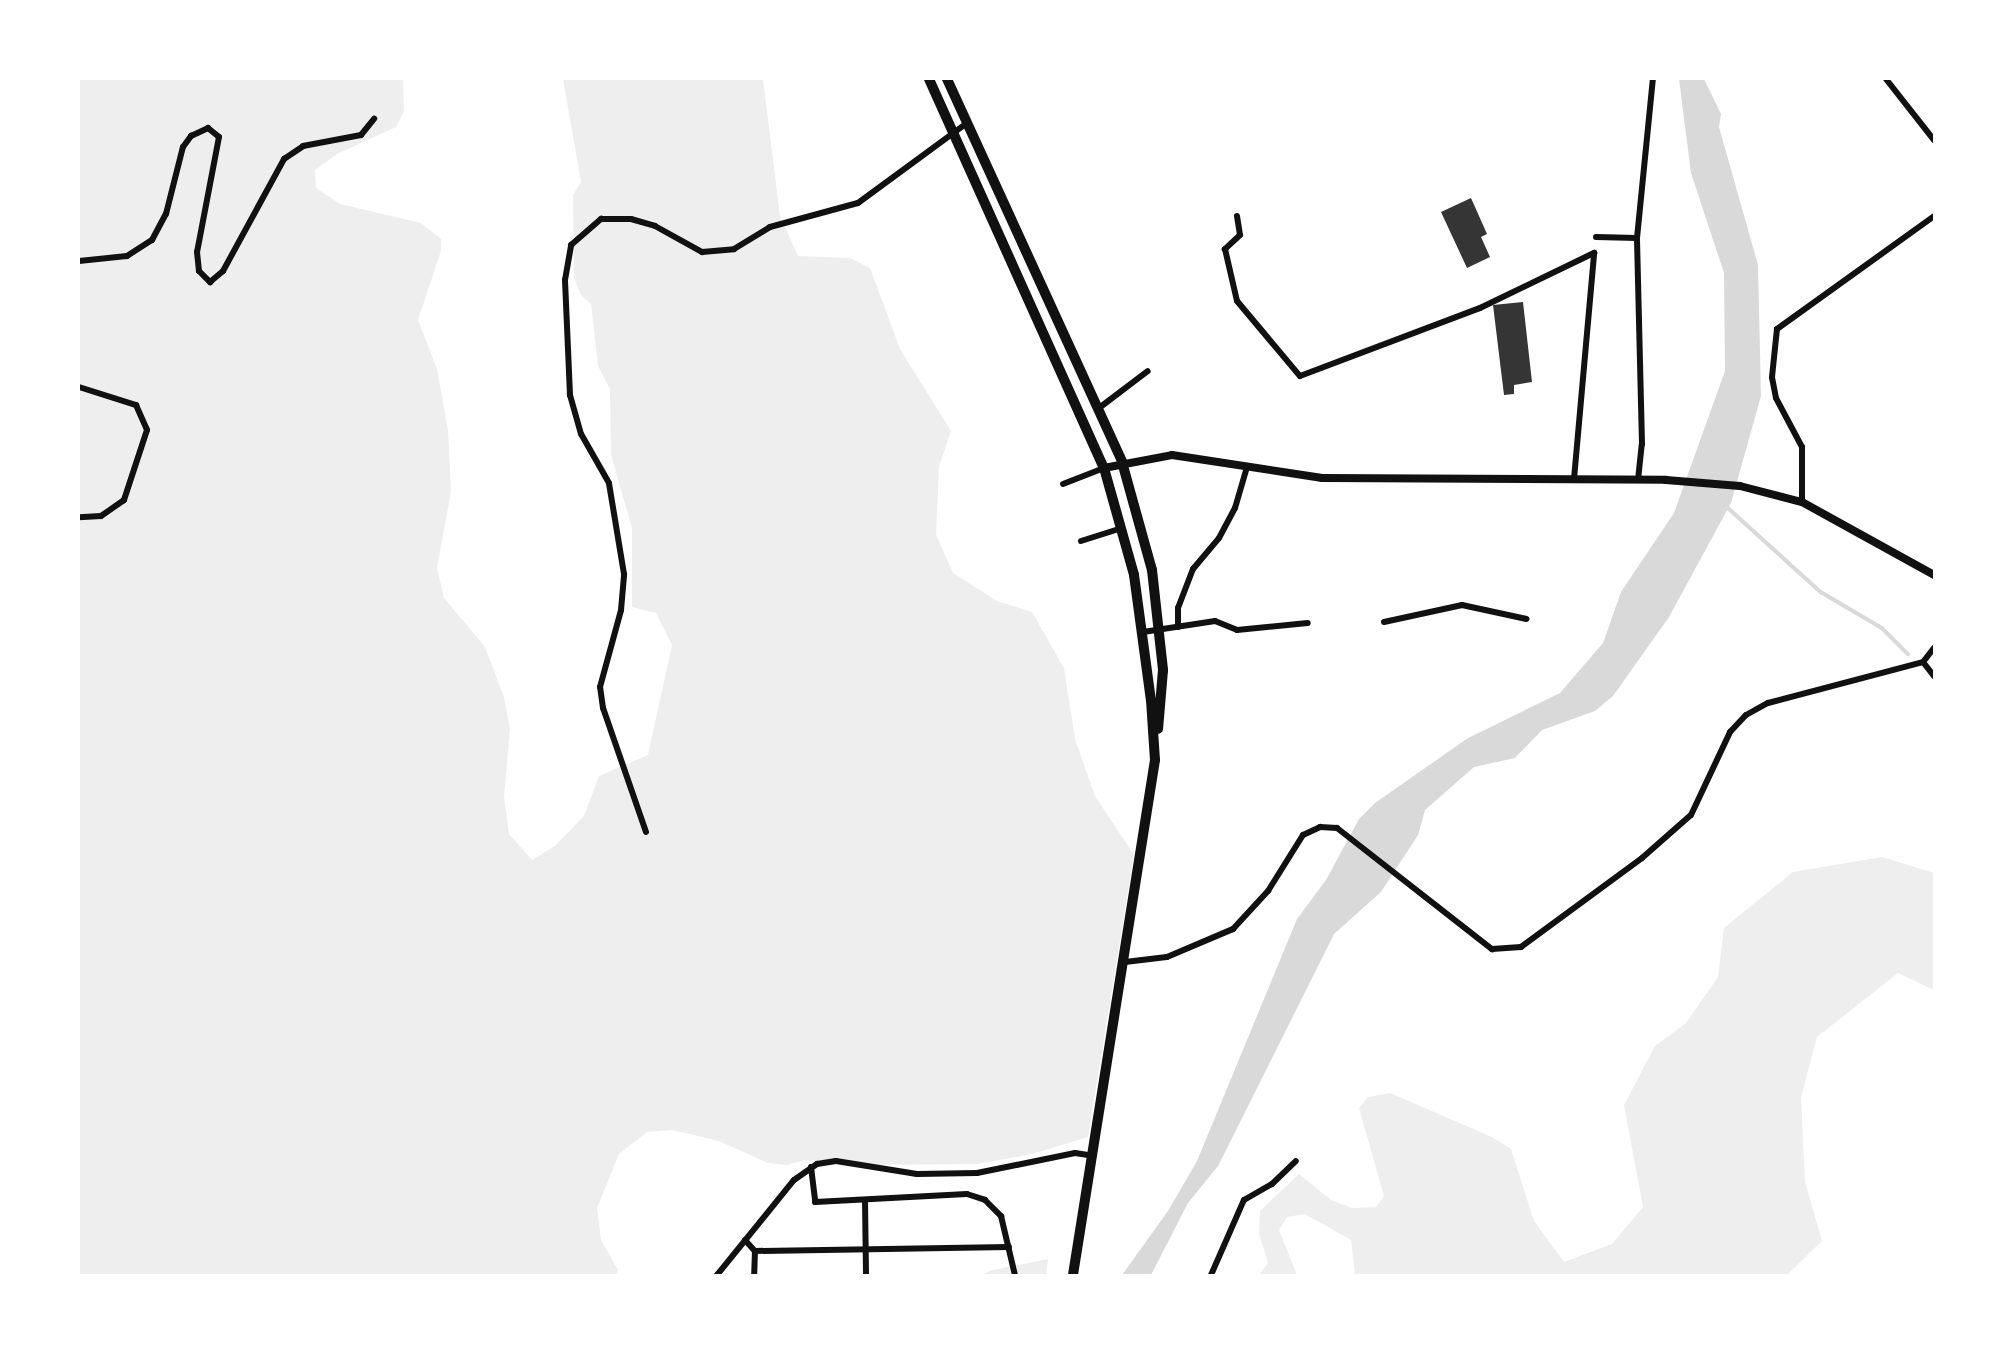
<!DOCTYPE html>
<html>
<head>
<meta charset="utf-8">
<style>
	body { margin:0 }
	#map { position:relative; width:2013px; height:1354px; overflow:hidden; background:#fff; font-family:Georgia,serif }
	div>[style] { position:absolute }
	.green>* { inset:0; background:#eee }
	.water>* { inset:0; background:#d9d9d9 }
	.stream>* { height:3.5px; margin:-1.75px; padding:0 1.75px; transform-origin:1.75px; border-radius:1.75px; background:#d9d9d9 }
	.building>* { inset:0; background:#353535 }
	.minor>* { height:6px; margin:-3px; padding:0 3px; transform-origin:3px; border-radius:3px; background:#111 }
	.tertiary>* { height:8px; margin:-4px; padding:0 4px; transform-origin:4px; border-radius:4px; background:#111 }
	.trunk>* { height:10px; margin:-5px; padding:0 5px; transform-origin:5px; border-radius:5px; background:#111 }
	span { translate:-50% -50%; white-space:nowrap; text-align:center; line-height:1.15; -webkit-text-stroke:5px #fff; paint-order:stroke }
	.frame { position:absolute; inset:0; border:80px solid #fff; pointer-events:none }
</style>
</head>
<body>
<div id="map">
	<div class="green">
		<div style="clip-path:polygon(79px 79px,403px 79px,404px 111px,396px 127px,337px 154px,315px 170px,316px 188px,340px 204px,421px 223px,441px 239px,441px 251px,418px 320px,437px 369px,448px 430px,451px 492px,437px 568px,444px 598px,485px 647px,504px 697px,510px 729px,504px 796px,509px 834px,532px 860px,555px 846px,584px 816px,599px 776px,648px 755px,672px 645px,656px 613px,632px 607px,632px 528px,611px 455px,610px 389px,598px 366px,591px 304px,581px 295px,574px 278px,573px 195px,581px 182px,563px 79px,763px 79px,780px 216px,798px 256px,850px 258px,870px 268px,900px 349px,951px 431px,939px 467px,936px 535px,953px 573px,997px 601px,1032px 612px,1064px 668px,1075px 739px,1095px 796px,1134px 855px,1088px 1137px,1032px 1154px,978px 1164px,858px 1165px,805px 1160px,787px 1165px,768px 1163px,719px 1141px,672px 1130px,647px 1132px,619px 1154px,597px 1208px,601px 1240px,618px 1270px,616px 1275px,79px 1275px)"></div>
		<div style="clip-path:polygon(1882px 857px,1934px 873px,1934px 990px,1898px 973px,1817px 1037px,1801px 1097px,1805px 1182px,1822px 1241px,1787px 1275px,1355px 1275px,1351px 1240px,1305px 1214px,1287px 1217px,1279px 1230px,1297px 1275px,1259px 1275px,1268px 1263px,1259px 1233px,1260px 1211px,1299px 1174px,1331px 1200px,1352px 1208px,1376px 1207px,1384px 1196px,1359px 1108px,1368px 1097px,1390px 1093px,1492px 1137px,1511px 1149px,1534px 1221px,1564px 1262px,1612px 1244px,1643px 1207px,1624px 1105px,1655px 1046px,1686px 1023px,1718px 977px,1724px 928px,1793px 872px)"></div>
		<div style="clip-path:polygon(1048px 1259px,1046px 1275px,981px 1275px,993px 1270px)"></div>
	</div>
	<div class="water">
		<div style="clip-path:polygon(1679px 79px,1704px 79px,1721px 114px,1719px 127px,1758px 265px,1761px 396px,1731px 503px,1669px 617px,1613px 696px,1595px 711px,1542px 730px,1515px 758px,1474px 767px,1425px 810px,1418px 835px,1381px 892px,1334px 934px,1218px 1166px,1188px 1203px,1151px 1275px,1122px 1275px,1168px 1211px,1197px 1161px,1297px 919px,1326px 880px,1359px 819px,1375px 803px,1468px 738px,1560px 693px,1603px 643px,1621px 592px,1674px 513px,1725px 371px,1724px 273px,1691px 173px)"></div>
	</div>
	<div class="stream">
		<div style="left:1726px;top:506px;width:128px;rotate:42.2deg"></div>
		<div style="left:1821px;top:592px;width:71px;rotate:30.5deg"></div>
		<div style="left:1882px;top:628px;width:37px;rotate:45deg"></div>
	</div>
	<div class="building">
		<div style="clip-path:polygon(1471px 198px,1487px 234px,1481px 237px,1490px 257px,1467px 268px,1441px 212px)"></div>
		<div style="clip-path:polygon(1523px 302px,1532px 382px,1514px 385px,1514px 394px,1504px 395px,1493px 305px)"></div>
	</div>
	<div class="minor">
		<div style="left:1886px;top:79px;width:78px;rotate:51.8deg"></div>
		<div style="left:1237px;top:216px;width:19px;rotate:81deg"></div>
		<div style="left:1240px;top:235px;width:21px;rotate:137deg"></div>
		<div style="left:1225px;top:249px;width:53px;rotate:77deg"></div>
		<div style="left:1237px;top:301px;width:98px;rotate:50deg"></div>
		<div style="left:1300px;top:376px;width:192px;rotate:-20.7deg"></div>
		<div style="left:1480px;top:308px;width:127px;rotate:-25.8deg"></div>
		<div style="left:1596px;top:237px;width:41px;rotate:1.4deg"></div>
		<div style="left:79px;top:261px;width:48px;rotate:-5.9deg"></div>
		<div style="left:127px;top:256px;width:30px;rotate:-33deg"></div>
		<div style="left:152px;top:240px;width:30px;rotate:-62deg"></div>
		<div style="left:166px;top:214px;width:69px;rotate:-75.8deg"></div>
		<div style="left:183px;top:147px;width:14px;rotate:-54deg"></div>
		<div style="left:191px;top:136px;width:19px;rotate:-25deg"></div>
		<div style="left:208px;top:128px;width:14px;rotate:39deg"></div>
		<div style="left:219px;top:137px;width:117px;rotate:100.8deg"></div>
		<div style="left:197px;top:252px;width:19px;rotate:84deg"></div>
		<div style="left:199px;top:271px;width:16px;rotate:45deg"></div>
		<div style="left:210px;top:282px;width:17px;rotate:-40deg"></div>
		<div style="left:223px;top:271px;width:128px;rotate:-61.4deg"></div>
		<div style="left:284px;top:159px;width:23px;rotate:-34deg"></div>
		<div style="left:303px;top:146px;width:59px;rotate:-10.7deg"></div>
		<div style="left:361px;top:135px;width:21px;rotate:-51deg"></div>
		<div style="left:79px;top:387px;width:60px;rotate:17.5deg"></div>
		<div style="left:136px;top:405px;width:27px;rotate:66deg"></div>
		<div style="left:147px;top:430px;width:74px;rotate:108.2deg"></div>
		<div style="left:124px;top:500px;width:28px;rotate:145deg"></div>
		<div style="left:101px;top:516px;width:22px;rotate:177deg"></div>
		<div style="left:1099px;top:408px;width:61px;rotate:-37.1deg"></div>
		<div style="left:1574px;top:479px;width:227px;rotate:-84.9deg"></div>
		<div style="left:1638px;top:480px;width:36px;rotate:-84deg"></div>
		<div style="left:1642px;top:444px;width:206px;rotate:-91.4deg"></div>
		<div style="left:1637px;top:238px;width:160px;rotate:-84.3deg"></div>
		<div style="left:1063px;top:484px;width:44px;rotate:-21.3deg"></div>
		<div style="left:1802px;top:502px;width:55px;rotate:-90deg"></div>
		<div style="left:1802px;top:447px;width:55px;rotate:-118deg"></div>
		<div style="left:1776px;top:398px;width:21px;rotate:-101deg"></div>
		<div style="left:1772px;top:377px;width:48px;rotate:-84.1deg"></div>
		<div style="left:1777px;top:329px;width:193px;rotate:-35.7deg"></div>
		<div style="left:1081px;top:541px;width:43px;rotate:-17.6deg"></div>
		<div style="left:1384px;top:622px;width:80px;rotate:-12.3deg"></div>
		<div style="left:1462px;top:605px;width:66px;rotate:12.2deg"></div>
		<div style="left:1178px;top:627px;width:19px;rotate:-90deg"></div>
		<div style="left:1178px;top:608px;width:42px;rotate:-69deg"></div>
		<div style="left:1193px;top:569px;width:40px;rotate:-50deg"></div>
		<div style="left:1219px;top:538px;width:34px;rotate:-62deg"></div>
		<div style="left:1235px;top:508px;width:43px;rotate:-73.7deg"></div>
		<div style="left:1143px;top:632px;width:73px;rotate:-8.7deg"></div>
		<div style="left:1215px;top:621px;width:24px;rotate:22deg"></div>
		<div style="left:1237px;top:630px;width:71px;rotate:-5.6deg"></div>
		<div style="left:1923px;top:662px;width:18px;rotate:52deg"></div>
		<div style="left:646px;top:832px;width:131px;rotate:-109.1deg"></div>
		<div style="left:603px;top:708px;width:21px;rotate:-98deg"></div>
		<div style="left:600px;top:687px;width:80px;rotate:-74.7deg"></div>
		<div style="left:621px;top:610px;width:36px;rotate:-85deg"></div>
		<div style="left:624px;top:574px;width:92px;rotate:-99.4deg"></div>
		<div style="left:609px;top:483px;width:56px;rotate:-119.7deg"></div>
		<div style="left:581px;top:434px;width:41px;rotate:-105.8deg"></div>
		<div style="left:570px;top:395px;width:115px;rotate:-92.5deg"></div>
		<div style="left:565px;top:280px;width:36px;rotate:-80deg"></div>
		<div style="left:571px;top:245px;width:40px;rotate:-41deg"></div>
		<div style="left:601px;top:219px;width:30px"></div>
		<div style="left:631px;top:219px;width:25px;rotate:16deg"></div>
		<div style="left:655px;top:226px;width:54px;rotate:29deg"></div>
		<div style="left:702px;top:252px;width:32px;rotate:-5deg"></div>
		<div style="left:734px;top:249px;width:42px;rotate:-31.4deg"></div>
		<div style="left:770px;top:227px;width:91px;rotate:-15.3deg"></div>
		<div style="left:858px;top:203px;width:135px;rotate:-36.3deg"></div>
		<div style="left:1125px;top:962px;width:42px;rotate:-6.8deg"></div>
		<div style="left:1167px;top:957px;width:72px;rotate:-23deg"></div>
		<div style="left:1233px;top:929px;width:52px;rotate:-47.4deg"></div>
		<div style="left:1268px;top:891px;width:66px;rotate:-58deg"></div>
		<div style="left:1303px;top:835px;width:19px;rotate:-25deg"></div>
		<div style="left:1320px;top:827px;width:17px;rotate:3deg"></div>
		<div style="left:1337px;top:828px;width:197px;rotate:38deg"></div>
		<div style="left:1492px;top:949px;width:29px;rotate:-4deg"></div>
		<div style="left:1521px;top:947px;width:150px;rotate:-36.3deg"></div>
		<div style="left:1642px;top:858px;width:65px;rotate:-41.3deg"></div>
		<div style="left:1691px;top:815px;width:92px;rotate:-64.8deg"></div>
		<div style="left:1730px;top:732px;width:23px;rotate:-47deg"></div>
		<div style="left:1746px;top:715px;width:25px;rotate:-29deg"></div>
		<div style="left:1768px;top:703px;width:160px;rotate:-14.8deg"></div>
		<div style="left:1923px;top:662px;width:18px;rotate:-52deg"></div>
		<div style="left:811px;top:1167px;width:35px;rotate:83deg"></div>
		<div style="left:815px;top:1202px;width:152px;rotate:-3deg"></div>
		<div style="left:967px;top:1194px;width:19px;rotate:18deg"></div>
		<div style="left:985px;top:1200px;width:23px;rotate:45deg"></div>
		<div style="left:1001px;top:1216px;width:61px;rotate:76.7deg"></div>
		<div style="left:865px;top:1201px;width:74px;rotate:89.2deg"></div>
		<div style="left:745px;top:1240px;width:15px;rotate:48deg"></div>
		<div style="left:755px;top:1251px;width:24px;rotate:92deg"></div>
		<div style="left:755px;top:1251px;width:254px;rotate:-0.9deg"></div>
		<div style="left:717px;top:1275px;width:122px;rotate:-51deg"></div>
		<div style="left:794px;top:1180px;width:28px;rotate:-35deg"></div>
		<div style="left:817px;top:1164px;width:19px;rotate:-9deg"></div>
		<div style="left:836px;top:1161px;width:82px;rotate:9.1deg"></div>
		<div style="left:917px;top:1174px;width:60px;rotate:-1deg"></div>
		<div style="left:977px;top:1173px;width:100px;rotate:-11.5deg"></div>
		<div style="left:1075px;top:1153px;width:18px;rotate:9deg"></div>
		<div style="left:1211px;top:1275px;width:82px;rotate:-66.3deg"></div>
		<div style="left:1244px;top:1200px;width:32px;rotate:-30deg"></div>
		<div style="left:1272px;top:1184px;width:33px;rotate:-44deg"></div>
	</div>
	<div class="tertiary">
		<div style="left:1104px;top:468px;width:69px;rotate:-10.8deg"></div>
		<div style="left:1172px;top:455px;width:152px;rotate:8.7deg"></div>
		<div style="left:1322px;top:478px;width:344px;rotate:0.3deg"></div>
		<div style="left:1666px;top:480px;width:74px;rotate:4.6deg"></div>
		<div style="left:1740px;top:486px;width:64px;rotate:14.5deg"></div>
		<div style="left:1802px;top:502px;width:151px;rotate:28.9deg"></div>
	</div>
	<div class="trunk">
		<div style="left:929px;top:79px;width:427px;rotate:65.8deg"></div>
		<div style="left:1104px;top:468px;width:111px;rotate:74.3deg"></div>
		<div style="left:1134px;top:575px;width:126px;rotate:82.3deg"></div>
		<div style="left:1151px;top:700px;width:60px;rotate:86.2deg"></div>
		<div style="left:1155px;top:760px;width:521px;rotate:99.05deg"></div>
		<div style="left:947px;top:79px;width:421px;rotate:65.4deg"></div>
		<div style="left:1122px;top:462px;width:112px;rotate:74.5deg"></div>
		<div style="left:1152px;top:570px;width:101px;rotate:83.7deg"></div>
		<div style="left:1163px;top:670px;width:59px;rotate:94.8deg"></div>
	</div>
	<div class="frame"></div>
</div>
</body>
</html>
